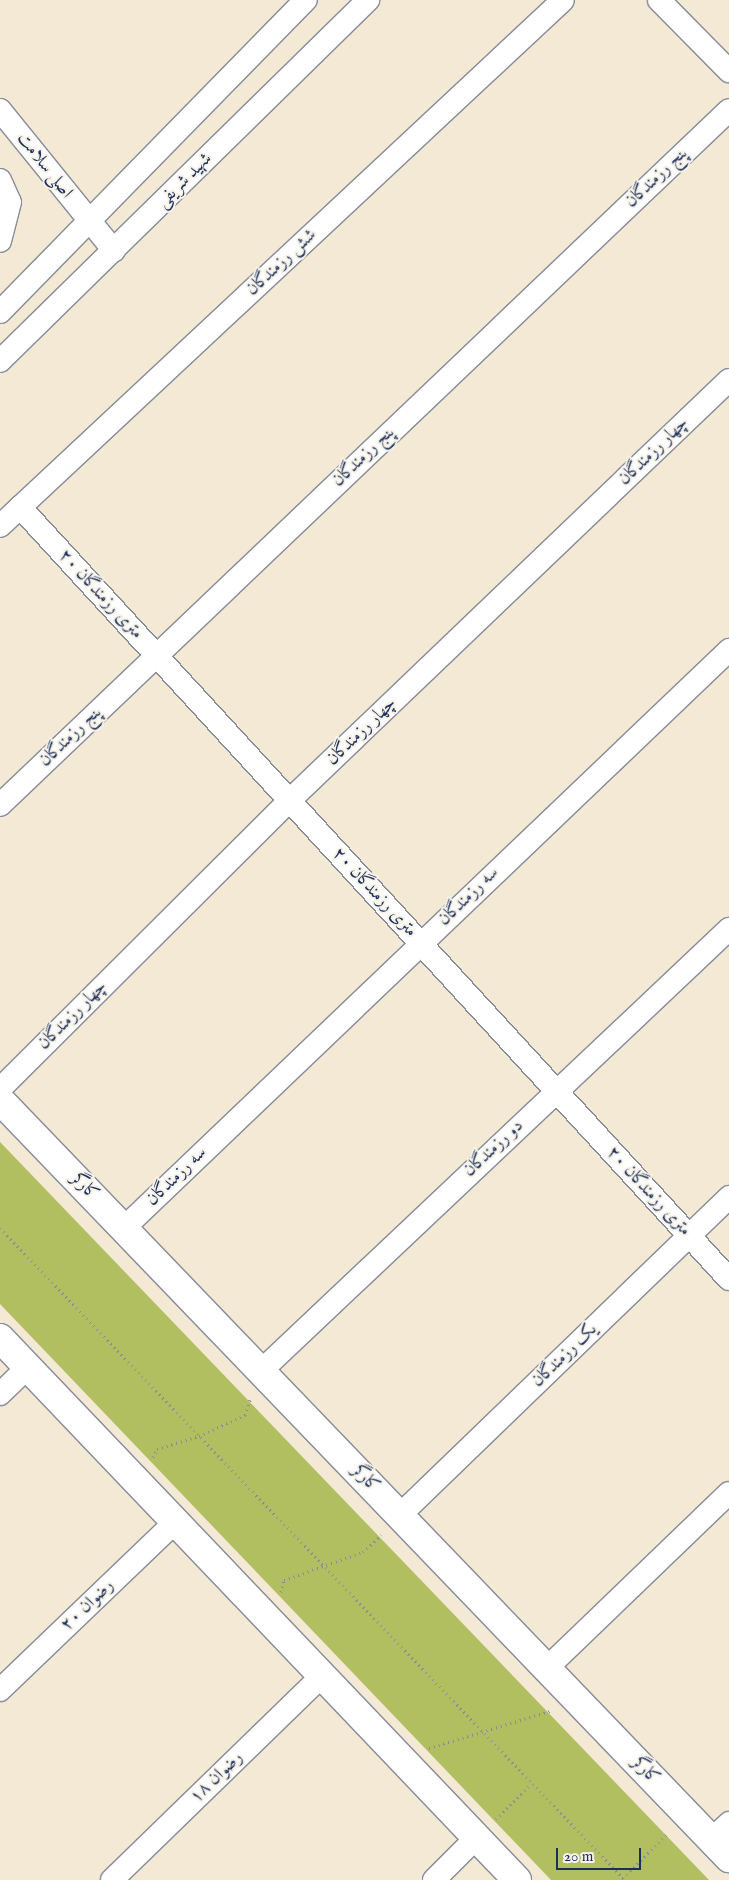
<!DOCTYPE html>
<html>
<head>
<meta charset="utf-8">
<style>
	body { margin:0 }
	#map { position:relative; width:729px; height:1880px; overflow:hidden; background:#f3e9d4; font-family:"IM FELL English",Amiri,serif }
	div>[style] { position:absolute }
	.green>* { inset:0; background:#b1bf61 }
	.path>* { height:3px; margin-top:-1.5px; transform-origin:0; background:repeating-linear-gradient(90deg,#878c99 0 1px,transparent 0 5px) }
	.roads { filter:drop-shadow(1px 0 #878c99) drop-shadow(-1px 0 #878c99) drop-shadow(0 1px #878c99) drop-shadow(0 -1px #878c99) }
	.minor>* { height:22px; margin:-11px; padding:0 11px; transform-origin:11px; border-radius:11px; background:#fff }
	.tertiary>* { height:28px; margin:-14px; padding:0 14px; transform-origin:14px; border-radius:14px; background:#fff }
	span { translate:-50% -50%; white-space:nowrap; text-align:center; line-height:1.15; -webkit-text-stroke:4px #f7f3e8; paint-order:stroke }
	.street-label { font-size:18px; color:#1b2f5e }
	.scale { position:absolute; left:556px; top:1848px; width:85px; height:22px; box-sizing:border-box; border:2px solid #1b2f5e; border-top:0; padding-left:6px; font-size:15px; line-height:18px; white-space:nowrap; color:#1b2f5e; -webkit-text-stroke:4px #f7f3e8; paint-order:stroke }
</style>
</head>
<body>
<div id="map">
	<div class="green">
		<div style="clip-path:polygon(0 1142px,709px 1880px,551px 1880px,0 1304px)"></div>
	</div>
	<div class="path">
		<div style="left:0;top:1228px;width:903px;rotate:46.21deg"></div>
		<div style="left:153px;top:1457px;width:9px;rotate:-63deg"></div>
		<div style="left:157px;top:1449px;width:44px;rotate:-17.2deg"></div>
		<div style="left:199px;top:1436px;width:51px;rotate:-24.5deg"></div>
		<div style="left:245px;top:1415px;width:16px;rotate:-72deg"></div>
		<div style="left:281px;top:1592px;width:12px;rotate:-76deg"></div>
		<div style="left:284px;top:1580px;width:84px;rotate:-19.5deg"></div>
		<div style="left:363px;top:1552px;width:25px;rotate:-43deg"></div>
		<div style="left:429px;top:1748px;width:127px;rotate:-17deg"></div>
		<div style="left:496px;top:1819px;width:49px;rotate:-45deg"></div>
		<div style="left:623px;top:1878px;width:62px;rotate:-45deg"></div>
	</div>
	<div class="roads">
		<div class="minor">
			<div style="left:659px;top:0;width:100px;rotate:45.4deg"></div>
			<div style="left:0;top:110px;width:181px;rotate:51deg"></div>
			<div style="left:0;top:180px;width:24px;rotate:66deg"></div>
			<div style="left:10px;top:202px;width:40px;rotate:104.4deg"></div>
			<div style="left:0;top:312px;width:437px;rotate:-45.6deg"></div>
			<div style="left:0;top:361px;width:516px;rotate:-44.45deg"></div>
			<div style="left:20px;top:507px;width:1048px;rotate:47.44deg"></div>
			<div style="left:0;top:526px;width:770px;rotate:-43.05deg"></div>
			<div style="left:0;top:805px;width:1007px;rotate:-43.63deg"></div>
			<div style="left:0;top:1089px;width:408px;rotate:-44.9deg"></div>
			<div style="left:289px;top:801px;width:609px;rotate:-43.74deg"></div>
			<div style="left:124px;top:1228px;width:837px;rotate:-43.69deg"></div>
			<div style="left:261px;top:1371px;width:644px;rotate:-43.36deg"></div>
			<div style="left:0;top:1394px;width:39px;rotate:-44deg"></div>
			<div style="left:400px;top:1515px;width:458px;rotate:-44deg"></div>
			<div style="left:547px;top:1668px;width:252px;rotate:-43.9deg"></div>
			<div style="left:0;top:1690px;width:244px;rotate:-43.8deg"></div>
			<div style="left:711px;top:1840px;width:25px;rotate:-43deg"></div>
			<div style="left:112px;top:1880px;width:294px;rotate:-44.2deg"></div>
			<div style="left:434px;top:1880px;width:59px;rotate:-45deg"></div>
		</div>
		<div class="tertiary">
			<div style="left:0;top:1100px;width:1052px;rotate:46.12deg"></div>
			<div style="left:0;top:1338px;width:749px;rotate:46.35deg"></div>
		</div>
	</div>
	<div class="street-label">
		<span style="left:44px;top:166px;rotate:52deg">اصلی سلامت</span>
		<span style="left:657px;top:178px;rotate:-44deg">پنج رزمندگان</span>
		<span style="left:185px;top:181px;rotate:-45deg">شهید شریفی</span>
		<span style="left:282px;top:263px;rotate:-43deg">شش رزمندگان</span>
		<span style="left:654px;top:452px;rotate:-44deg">چهار رزمندگان</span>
		<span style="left:364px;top:457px;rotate:-44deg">پنج رزمندگان</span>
		<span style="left:100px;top:595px;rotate:47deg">۲۰ متری رزمندگان</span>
		<span style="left:362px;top:732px;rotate:-44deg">چهار رزمندگان</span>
		<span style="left:71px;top:737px;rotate:-44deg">پنج رزمندگان</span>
		<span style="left:374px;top:893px;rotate:47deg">۲۰ متری رزمندگان</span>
		<span style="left:469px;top:897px;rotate:-44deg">سه رزمندگان</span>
		<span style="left:73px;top:1016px;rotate:-45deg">چهار رزمندگان</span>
		<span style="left:494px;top:1149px;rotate:-43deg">دو رزمندگان</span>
		<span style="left:177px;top:1177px;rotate:-44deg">سه رزمندگان</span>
		<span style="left:84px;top:1187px;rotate:46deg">کارگر</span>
		<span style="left:648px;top:1192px;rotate:47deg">۲۰ متری رزمندگان</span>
		<span style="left:565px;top:1356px;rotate:-44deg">یک رزمندگان</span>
		<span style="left:365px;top:1479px;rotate:46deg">کارگر</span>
		<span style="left:88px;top:1606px;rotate:-44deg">رضوان ۲۰</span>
		<span style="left:645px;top:1771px;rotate:46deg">کارگر</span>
		<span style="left:217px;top:1778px;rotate:-44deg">رضوان ۱۸</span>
	</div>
	<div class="scale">20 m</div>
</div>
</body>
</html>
